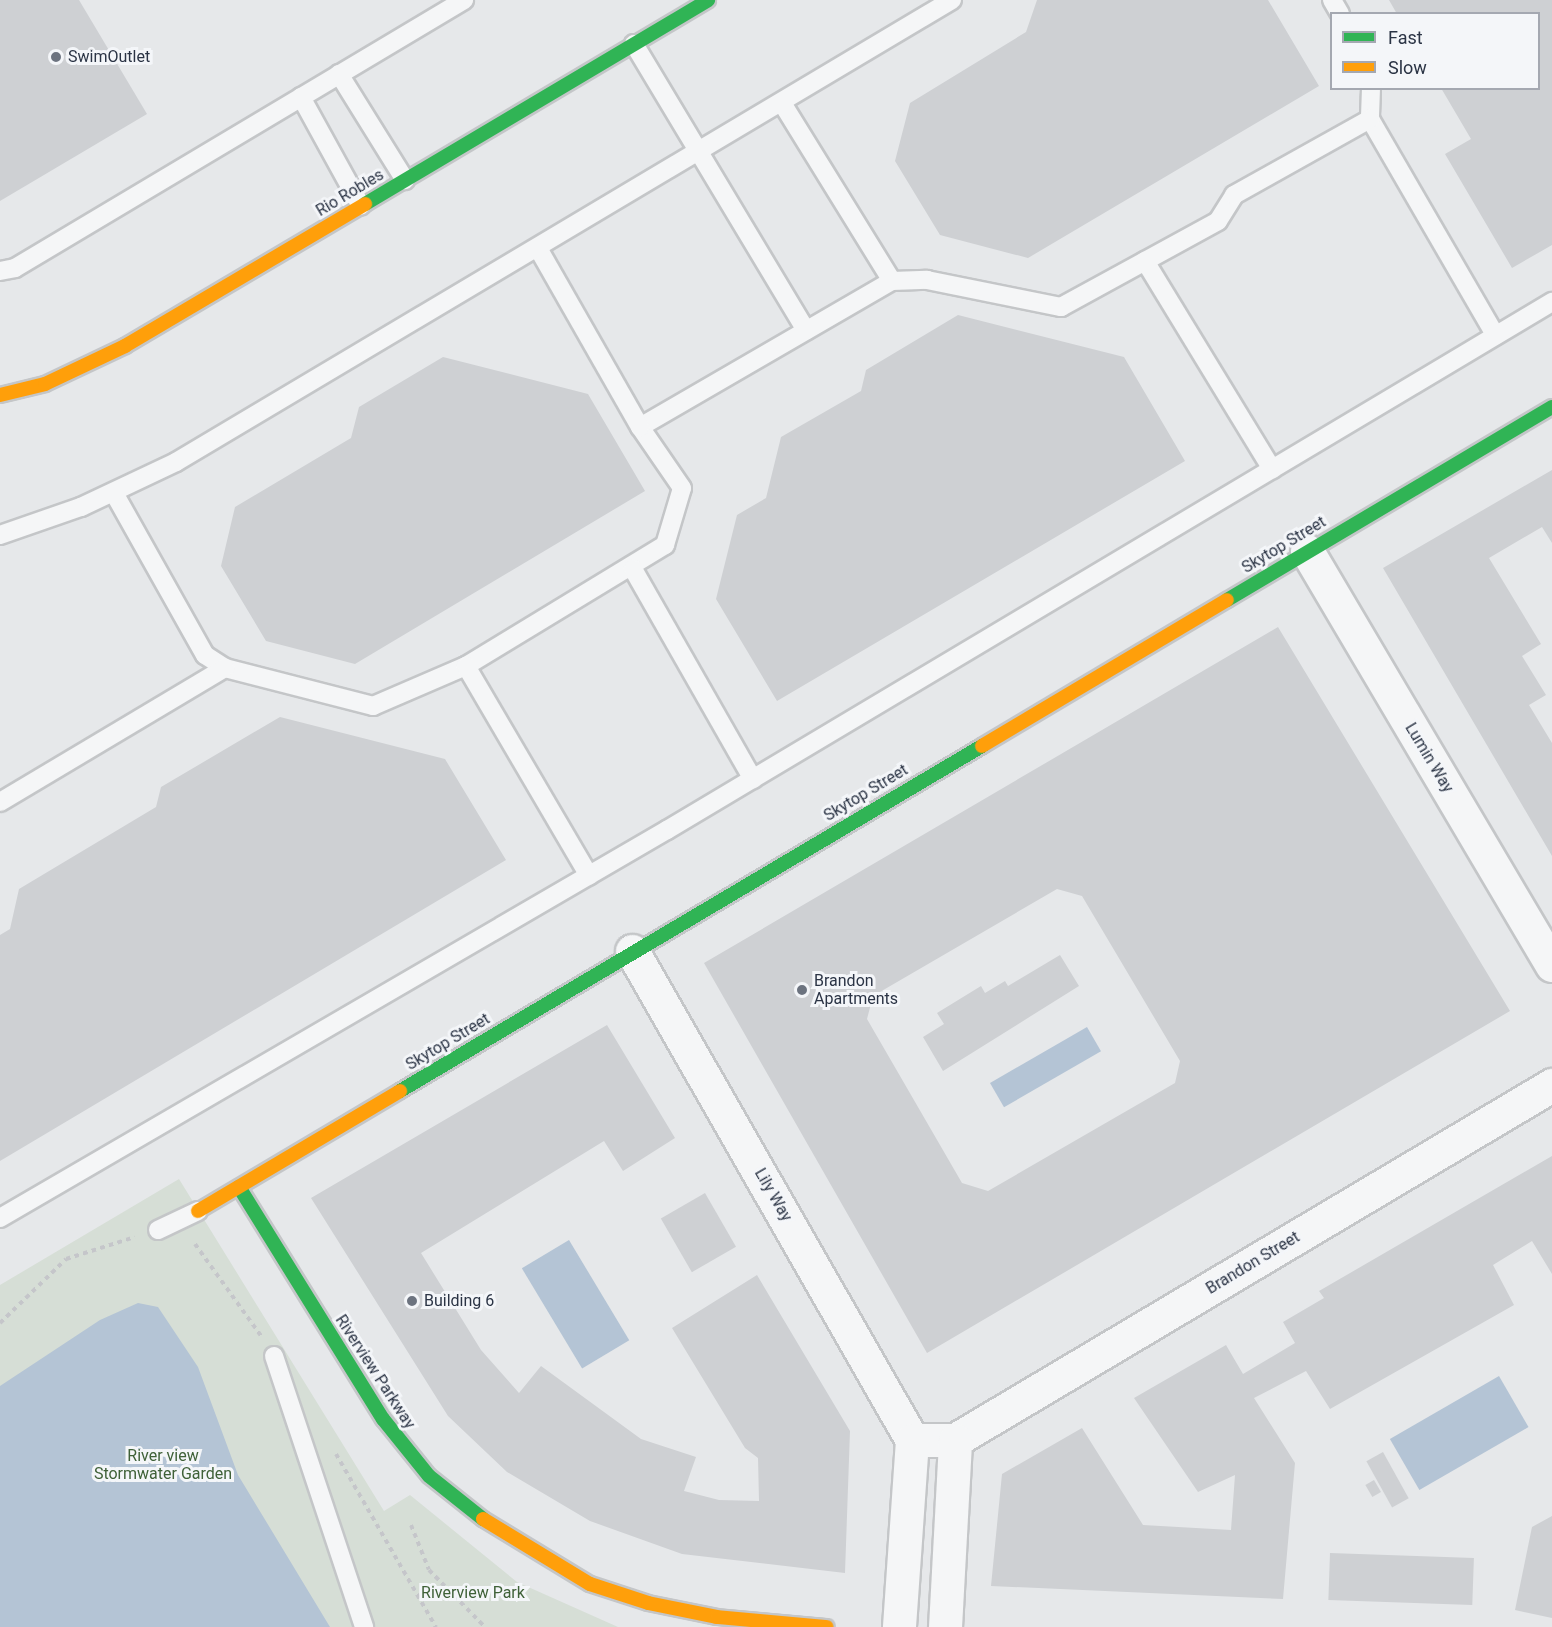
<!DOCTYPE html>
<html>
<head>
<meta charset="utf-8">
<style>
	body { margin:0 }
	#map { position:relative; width:1552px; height:1627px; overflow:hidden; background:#e6e8ea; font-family:Roboto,sans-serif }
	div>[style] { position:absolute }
	.green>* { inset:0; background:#d6ded6 }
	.water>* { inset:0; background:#b4c4d5; transform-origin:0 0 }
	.building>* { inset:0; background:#ced0d3; transform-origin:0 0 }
	.path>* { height:4px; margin-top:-2px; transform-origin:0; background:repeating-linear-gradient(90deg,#c5c6ca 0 4.5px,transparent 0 9px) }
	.roads { filter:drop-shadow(2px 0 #c4c6c8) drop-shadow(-2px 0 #c4c6c8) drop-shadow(0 2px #c4c6c8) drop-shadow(0 -2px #c4c6c8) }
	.lane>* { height:18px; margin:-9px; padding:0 9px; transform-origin:9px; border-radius:9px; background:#f5f6f7 }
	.street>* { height:33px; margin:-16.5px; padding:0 16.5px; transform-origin:16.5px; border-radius:16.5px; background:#f5f6f7 }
	.fast>* { height:14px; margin:-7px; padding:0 7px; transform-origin:7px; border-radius:7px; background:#30b455 }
	.slow>* { height:14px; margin:-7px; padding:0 7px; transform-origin:7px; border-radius:7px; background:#ff9f0a }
	.dots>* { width:16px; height:16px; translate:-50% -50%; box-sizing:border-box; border:3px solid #f4f6f9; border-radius:50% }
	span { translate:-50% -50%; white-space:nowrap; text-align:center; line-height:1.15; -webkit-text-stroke:6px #f4f6f9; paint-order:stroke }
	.poi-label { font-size:16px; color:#2b3445 }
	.left { translate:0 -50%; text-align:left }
	.street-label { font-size:16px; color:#2b3445 }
	.park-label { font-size:16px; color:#3f6138 }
	.legend { position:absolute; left:1330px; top:12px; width:210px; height:78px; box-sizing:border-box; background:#f4f6f9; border:2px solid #a4a8b1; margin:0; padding:8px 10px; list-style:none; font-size:18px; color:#2b3445 }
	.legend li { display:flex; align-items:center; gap:12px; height:30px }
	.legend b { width:30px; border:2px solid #a4a8b1 }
</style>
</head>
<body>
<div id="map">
	<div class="green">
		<div style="clip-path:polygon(179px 1179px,384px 1511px,410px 1495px,517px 1582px,618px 1627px,0 1627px,0 1285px)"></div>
	</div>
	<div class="water">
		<div style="left:1087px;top:1027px;width:28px;height:112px;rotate:60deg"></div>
		<div style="left:569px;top:1240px;width:117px;height:55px;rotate:59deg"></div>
		<div style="clip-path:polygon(138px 1303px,158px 1307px,198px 1367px,238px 1475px,330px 1627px,0 1627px,0 1386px,100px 1320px)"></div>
		<div style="left:1499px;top:1376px;width:59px;height:126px;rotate:60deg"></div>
	</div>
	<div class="building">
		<div style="clip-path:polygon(0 0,79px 0,147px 114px,0 201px)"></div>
		<div style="clip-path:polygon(1268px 0,1319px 86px,1028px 258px,940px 235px,895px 161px,910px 103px,1026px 32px,1037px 0)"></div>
		<div style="clip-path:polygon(1389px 0,1552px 0,1552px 245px,1512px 268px,1445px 154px,1471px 139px,1441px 88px,1538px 88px,1538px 14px,1397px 14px)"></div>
		<div style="clip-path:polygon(958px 315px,1124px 357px,1185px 461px,777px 701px,716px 599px,737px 515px,766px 498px,781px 437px,861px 391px,866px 370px)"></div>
		<div style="clip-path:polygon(443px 357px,588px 394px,645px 491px,355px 664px,266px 641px,221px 566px,235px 507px,351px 438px,359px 407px)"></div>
		<div style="clip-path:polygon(1552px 470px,1552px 543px,1542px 527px,1489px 558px,1541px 644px,1522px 656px,1546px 695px,1529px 705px,1552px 743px,1552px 856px,1383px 568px)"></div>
		<div style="clip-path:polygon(evenodd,1278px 627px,1510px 1011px,927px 1353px,704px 963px,1278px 627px,1057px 889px,1082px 896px,1180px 1061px,1175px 1083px,988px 1191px,962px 1183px,867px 1019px,873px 996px,1057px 889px)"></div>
		<div style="clip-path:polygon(280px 717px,445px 759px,506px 860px,0 1161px,0 935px,10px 929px,19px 889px,156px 807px,161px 787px)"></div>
		<div style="clip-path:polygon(1060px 955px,1079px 986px,943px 1071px,923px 1037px,944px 1024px,937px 1013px,981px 986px,985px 993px,1005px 981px,1008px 986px)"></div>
		<div style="clip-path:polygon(607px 1025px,675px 1138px,623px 1171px,604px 1141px,421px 1253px,481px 1350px,519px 1393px,541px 1366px,641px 1439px,696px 1457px,684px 1491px,719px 1500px,759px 1501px,758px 1458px,745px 1448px,672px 1328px,757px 1275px,850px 1431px,845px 1573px,682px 1554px,590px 1521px,507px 1472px,448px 1416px,311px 1198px)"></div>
		<div style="clip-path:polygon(1552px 1156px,1552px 1274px,1532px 1241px,1493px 1265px,1514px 1305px,1330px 1409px,1306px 1371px,1254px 1398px,1295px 1463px,1283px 1599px,991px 1586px,1002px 1474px,1082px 1428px,1143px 1525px,1231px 1530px,1235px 1475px,1198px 1492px,1134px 1398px,1226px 1345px,1243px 1374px,1295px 1343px,1283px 1322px,1324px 1298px,1319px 1291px)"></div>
		<div style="left:705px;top:1193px;width:62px;height:51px;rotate:60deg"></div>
		<div style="left:1383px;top:1452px;width:53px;height:19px;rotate:61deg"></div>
		<div style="left:1374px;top:1480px;width:14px;height:10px;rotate:60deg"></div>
		<div style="clip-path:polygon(1552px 1516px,1552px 1618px,1515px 1610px,1532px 1527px)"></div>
		<div style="left:1330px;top:1553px;width:144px;height:47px;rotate:2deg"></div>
	</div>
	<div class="path">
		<div style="left:195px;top:1244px;width:113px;rotate:54.3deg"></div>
		<div style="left:0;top:1323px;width:92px;rotate:-44.1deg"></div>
		<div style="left:66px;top:1259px;width:72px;rotate:-17.7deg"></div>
		<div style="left:336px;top:1454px;width:200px;rotate:60deg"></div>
		<div style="left:411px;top:1525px;width:48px;rotate:68.2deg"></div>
		<div style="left:429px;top:1570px;width:80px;rotate:45.5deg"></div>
	</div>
	<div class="roads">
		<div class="lane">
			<div style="left:1332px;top:0;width:16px;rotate:60deg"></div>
			<div style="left:634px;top:44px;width:334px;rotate:59deg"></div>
			<div style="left:339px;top:74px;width:125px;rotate:58.1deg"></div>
			<div style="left:1371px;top:88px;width:31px;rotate:92deg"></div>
			<div style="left:1370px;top:119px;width:250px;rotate:59.9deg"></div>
			<div style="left:301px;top:97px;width:124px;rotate:61.2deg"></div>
			<div style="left:782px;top:103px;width:209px;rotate:58.3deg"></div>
			<div style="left:1145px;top:261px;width:244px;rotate:58.6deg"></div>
			<div style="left:0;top:271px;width:15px;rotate:-11deg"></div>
			<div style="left:15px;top:268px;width:523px;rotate:-30.83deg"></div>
			<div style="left:640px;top:427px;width:291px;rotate:-30.1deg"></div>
			<div style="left:892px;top:281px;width:35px;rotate:-2deg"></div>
			<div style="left:927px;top:280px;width:137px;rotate:11.4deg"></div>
			<div style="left:1061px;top:307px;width:179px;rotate:-28.7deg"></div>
			<div style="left:1218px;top:221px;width:31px;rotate:-58deg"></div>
			<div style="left:1234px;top:195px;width:156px;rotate:-29.2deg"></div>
			<div style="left:114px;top:493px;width:186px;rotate:60.7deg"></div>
			<div style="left:205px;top:655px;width:24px;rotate:33deg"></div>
			<div style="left:225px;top:668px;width:153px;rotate:14.4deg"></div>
			<div style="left:373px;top:706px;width:101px;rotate:-23.3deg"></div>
			<div style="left:466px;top:666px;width:233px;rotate:-31.3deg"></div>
			<div style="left:665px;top:545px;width:59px;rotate:-73.4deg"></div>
			<div style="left:682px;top:488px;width:74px;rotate:-124.5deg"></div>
			<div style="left:640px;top:427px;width:206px;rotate:-119.7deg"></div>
			<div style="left:0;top:535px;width:86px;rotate:-19.1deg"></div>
			<div style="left:81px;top:507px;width:105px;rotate:-25.3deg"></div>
			<div style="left:176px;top:462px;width:903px;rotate:-30.77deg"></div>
			<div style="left:633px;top:569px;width:242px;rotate:60.3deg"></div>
			<div style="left:466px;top:666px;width:243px;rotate:59.6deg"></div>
			<div style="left:0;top:802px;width:262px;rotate:-30.8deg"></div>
			<div style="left:0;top:1218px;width:772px;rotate:-30.19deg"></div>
			<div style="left:667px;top:830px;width:1031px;rotate:-30.82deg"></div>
			<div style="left:158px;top:1230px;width:44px;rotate:-25.4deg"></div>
			<div style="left:274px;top:1356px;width:286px;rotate:71.6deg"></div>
		</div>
		<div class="street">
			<div style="left:1307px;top:551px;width:481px;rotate:59.4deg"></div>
			<div style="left:632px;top:951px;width:563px;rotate:60.2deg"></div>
			<div style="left:912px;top:1440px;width:187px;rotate:94deg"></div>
			<div style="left:912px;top:1440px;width:43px"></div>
			<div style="left:955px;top:1440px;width:695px;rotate:-30.74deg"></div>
			<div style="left:945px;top:1627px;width:187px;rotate:-86.9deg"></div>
		</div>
		<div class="fast">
			<div style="left:365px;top:204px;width:399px;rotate:-30.7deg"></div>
			<div style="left:1227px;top:600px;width:378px;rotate:-30.7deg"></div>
			<div style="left:400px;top:1091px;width:677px;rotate:-30.66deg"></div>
			<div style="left:239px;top:1187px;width:273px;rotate:58.2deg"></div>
			<div style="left:383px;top:1419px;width:73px;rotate:51.1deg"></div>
			<div style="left:429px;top:1476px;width:69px;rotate:38.5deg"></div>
		</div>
		<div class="slow">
			<div style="left:0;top:395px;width:46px;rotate:-13.7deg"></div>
			<div style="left:45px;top:384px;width:89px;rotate:-25.4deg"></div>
			<div style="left:125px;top:346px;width:279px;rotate:-30.6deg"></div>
			<div style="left:982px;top:746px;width:285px;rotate:-30.8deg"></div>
			<div style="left:198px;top:1211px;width:235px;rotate:-30.7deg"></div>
			<div style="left:483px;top:1519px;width:125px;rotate:31.3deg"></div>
			<div style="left:590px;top:1584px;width:61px;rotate:18.1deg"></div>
			<div style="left:648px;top:1603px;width:70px;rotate:11.5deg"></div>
			<div style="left:717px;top:1617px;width:110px;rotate:5.2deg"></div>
		</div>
	</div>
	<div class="dots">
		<div style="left:56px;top:57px;background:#6c737f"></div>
		<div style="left:802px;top:990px;background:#6c737f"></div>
		<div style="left:412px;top:1301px;background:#6c737f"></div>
	</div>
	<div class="poi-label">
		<span class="left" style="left:68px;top:57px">SwimOutlet</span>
		<span class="left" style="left:814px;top:990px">Brandon<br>Apartments</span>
		<span class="left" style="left:424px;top:1301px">Building 6</span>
	</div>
	<div class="street-label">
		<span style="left:350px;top:193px;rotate:-31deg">Rio Robles</span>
		<span style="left:1284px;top:545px;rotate:-31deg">Skytop Street</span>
		<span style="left:1429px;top:758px;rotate:59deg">Lumin Way</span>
		<span style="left:866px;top:793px;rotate:-31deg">Skytop Street</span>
		<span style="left:448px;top:1042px;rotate:-31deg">Skytop Street</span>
		<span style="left:773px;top:1195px;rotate:60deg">Lily Way</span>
		<span style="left:1253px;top:1263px;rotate:-31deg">Brandon Street</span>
		<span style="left:375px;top:1372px;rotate:57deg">Riverview Parkway</span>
	</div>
	<div class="park-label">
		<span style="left:163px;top:1465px">River view<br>Stormwater Garden</span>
		<span style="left:473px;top:1593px">Riverview Park</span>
	</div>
	<ul class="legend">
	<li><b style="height:8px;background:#30b455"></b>Fast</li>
	<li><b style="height:8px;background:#ff9f0a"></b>Slow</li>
	</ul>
</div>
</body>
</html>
